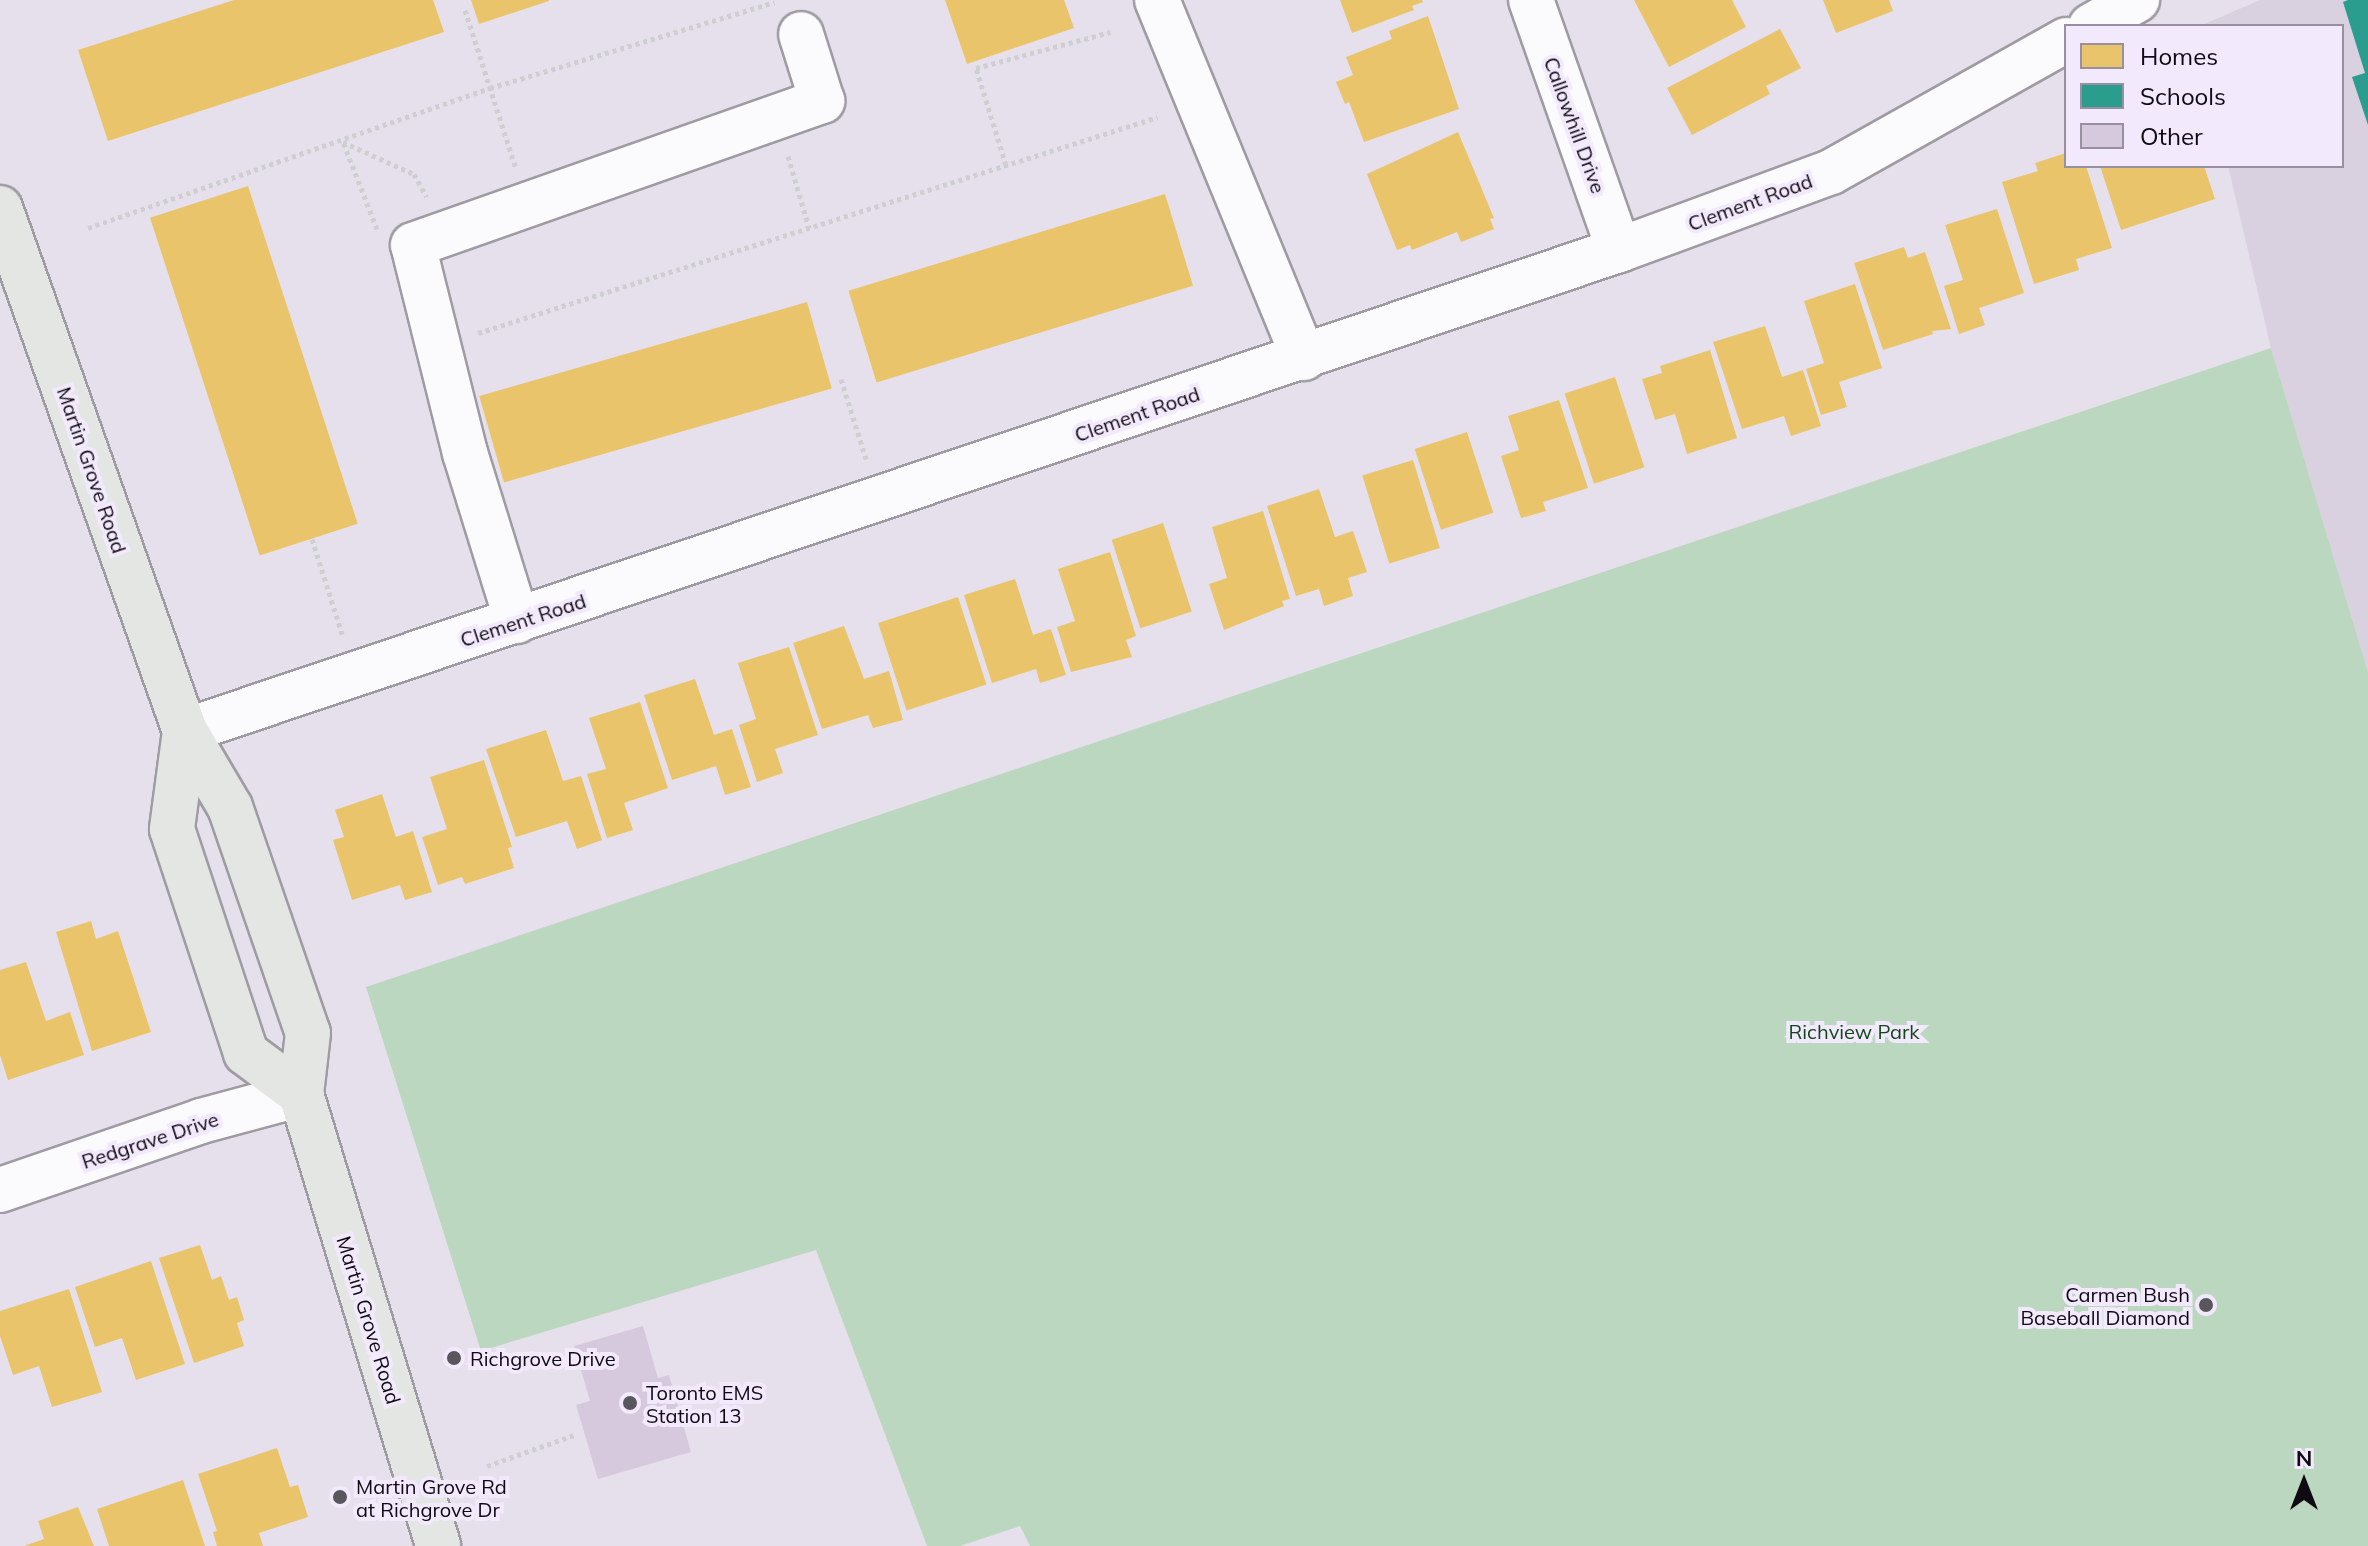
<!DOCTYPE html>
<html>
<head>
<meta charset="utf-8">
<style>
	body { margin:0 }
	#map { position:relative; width:2368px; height:1546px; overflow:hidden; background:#e6e0ec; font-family:Mulish,sans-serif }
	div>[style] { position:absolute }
	.education>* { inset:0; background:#d9d0e0 }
	.green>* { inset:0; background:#bcd7bf }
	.homes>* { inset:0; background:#e9c46a; transform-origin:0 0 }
	.schools>* { inset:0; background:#2a9d8f }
	.building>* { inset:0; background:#d6c8dd }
	.path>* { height:5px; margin-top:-2.5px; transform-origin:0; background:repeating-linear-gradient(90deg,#cfced1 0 4px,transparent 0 8px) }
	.roads { filter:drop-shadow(2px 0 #9e9ba3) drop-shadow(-2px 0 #9e9ba3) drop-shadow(0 2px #9e9ba3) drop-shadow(0 -2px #9e9ba3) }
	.minor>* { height:44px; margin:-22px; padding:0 22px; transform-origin:22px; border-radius:22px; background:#fbfafc }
	.major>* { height:44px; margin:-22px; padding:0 22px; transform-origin:22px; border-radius:22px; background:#e3e6e3 }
	.dots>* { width:22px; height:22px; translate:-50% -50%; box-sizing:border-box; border:4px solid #f2e9fd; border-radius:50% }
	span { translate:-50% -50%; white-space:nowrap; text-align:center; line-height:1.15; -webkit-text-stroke:8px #f2e9fd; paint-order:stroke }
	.street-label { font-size:20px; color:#0e0b12 }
	.park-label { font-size:20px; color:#124719 }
	.poi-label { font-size:20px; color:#0e0b12 }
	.right { translate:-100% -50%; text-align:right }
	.left { translate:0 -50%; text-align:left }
	.legend { position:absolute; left:2064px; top:24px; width:280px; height:144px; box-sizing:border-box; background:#f2e9fd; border:2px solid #97909f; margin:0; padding:10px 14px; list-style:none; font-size:24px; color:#0e0b12 }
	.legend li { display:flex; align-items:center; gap:16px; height:40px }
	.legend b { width:40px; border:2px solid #97909f }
	.north { position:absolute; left:2264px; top:1442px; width:80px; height:80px; -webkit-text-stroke:6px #f2e9fd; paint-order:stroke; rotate:0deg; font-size:22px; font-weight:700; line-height:32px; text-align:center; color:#0e0b12 }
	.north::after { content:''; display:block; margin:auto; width:28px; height:36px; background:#0e0b12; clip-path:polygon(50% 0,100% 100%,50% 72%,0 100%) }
</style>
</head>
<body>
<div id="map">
	<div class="education">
		<div style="clip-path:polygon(2260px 0,2368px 0,2368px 672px,2271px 348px,2228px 166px,2342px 166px,2342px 26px,2200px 26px)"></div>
	</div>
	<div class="green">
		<div style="clip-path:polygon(2271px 348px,2368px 672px,2368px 1546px,1030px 1546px,1020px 1526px,960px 1546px,927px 1546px,816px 1250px,481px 1351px,366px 987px)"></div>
	</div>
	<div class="homes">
		<div style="clip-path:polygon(234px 0,433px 0,444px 32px,108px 141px,78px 50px)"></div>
		<div style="clip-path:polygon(471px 0,549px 0,549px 1px,479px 24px)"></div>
		<div style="clip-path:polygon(945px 0,1064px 0,1074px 28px,967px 64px)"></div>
		<div style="clip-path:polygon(1340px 0,1422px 0,1423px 2px,1412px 6px,1414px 10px,1352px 33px)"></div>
		<div style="clip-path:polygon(1634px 0,1732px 0,1746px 27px,1669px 67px)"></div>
		<div style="clip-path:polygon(1823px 0,1889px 0,1893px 11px,1836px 33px)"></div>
		<div style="clip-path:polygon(1428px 16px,1459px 109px,1364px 142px,1349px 102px,1345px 104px,1336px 82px,1353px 75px,1346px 57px,1392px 39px,1389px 31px)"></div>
		<div style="clip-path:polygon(1780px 29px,1801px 68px,1766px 86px,1770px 94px,1692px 135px,1667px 88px)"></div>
		<div style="clip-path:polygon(1458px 132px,1494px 218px,1490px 219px,1494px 229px,1461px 242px,1457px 232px,1412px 250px,1410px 245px,1397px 250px,1367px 174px)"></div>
		<div style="clip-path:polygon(2066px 153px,2066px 166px,2086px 166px,2112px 248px,2076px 259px,2079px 270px,2034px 284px,2002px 182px,2038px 171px,2035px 163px)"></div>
		<div style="clip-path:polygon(2100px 166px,2204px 166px,2215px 199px,2121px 230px)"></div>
		<div style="left:248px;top:186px;width:355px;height:103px;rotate:72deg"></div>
		<div style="left:1165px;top:194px;width:96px;height:331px;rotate:73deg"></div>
		<div style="clip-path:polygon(1997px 209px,2024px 293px,1979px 308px,1985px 325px,1959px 334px,1944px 286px,1963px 280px,1945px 225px)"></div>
		<div style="clip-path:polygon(1904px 247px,1908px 258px,1925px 252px,1951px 329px,1932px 331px,1933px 334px,1883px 350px,1854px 263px)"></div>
		<div style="clip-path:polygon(1855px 284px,1882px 368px,1839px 382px,1847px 407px,1821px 415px,1806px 369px,1824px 363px,1804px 301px)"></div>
		<div style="left:807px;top:302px;width:90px;height:341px;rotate:74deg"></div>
		<div style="clip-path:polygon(1765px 326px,1782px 377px,1803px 370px,1821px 426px,1791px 436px,1784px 416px,1742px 429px,1713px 342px)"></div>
		<div style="clip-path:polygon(1710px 350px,1737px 438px,1687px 454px,1675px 414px,1655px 420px,1642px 379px,1662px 373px,1660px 366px)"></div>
		<div style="left:1615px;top:377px;width:95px;height:53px;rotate:72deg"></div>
		<div style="clip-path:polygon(1559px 400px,1588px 488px,1543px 502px,1546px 511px,1521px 518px,1501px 456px,1519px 450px,1508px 416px)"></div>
		<div style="left:1467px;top:432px;width:85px;height:55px;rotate:72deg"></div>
		<div style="left:1413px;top:460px;width:92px;height:53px;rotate:73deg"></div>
		<div style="clip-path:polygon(1319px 489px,1335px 537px,1353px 531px,1367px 572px,1348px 578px,1353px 596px,1324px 606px,1319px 589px,1296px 596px,1267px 506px)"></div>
		<div style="clip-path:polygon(1263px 511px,1290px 599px,1282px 601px,1284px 606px,1224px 630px,1209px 584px,1227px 578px,1212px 527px)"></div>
		<div style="left:1163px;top:523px;width:93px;height:54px;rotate:72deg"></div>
		<div style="clip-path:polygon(1110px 552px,1136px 636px,1126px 640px,1132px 657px,1071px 672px,1057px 627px,1075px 621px,1058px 569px)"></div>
		<div style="clip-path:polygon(1015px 579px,1033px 635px,1051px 629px,1066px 675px,1040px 683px,1036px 669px,992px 683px,964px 595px)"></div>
		<div style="left:958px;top:597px;width:92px;height:84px;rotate:72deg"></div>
		<div style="clip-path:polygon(844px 626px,864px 679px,889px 671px,903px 720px,873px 728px,868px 715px,822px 729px,793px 643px)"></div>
		<div style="clip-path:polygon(789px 647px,818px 735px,775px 749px,783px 773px,757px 782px,739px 725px,756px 719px,738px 663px)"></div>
		<div style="clip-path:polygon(695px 679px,714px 735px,732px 729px,751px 787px,725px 795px,716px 766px,672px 780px,644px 695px)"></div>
		<div style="clip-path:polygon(640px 702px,668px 788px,624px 803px,633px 830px,607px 838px,587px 774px,606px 769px,589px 718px)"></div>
		<div style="clip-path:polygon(546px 730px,563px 781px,581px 776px,602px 840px,577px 849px,567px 821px,516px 837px,486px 749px)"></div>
		<div style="clip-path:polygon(484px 760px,512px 847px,508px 848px,514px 868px,465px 884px,462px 877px,438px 885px,422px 837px,447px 829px,430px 777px)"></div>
		<div style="clip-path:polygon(382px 794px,396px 837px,413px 831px,432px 892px,405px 900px,400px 885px,352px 900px,333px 840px,344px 837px,335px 810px)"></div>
		<div style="clip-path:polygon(91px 921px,96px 939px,118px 931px,151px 1032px,92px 1051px,56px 932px)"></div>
		<div style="clip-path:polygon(26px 962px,46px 1021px,70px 1012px,84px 1055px,8px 1080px,0 1055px,0 970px)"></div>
		<div style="clip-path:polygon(200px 1245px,212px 1280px,221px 1276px,229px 1300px,237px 1297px,244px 1320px,237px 1323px,244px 1346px,194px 1363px,159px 1258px)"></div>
		<div style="clip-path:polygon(151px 1261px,185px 1364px,136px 1380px,122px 1338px,95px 1347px,75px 1287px)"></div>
		<div style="clip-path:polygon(69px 1289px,102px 1392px,52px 1407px,39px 1366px,13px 1375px,0 1336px,0 1311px)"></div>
		<div style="clip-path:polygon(277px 1448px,290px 1487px,298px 1485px,308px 1517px,259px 1533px,263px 1546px,217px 1546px,213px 1532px,217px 1531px,198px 1474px)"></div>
		<div style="clip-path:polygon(183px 1480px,205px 1546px,109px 1546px,97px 1509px)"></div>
		<div style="clip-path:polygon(78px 1507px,94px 1546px,24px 1546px,44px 1539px,38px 1521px)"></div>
	</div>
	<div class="schools">
		<div style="clip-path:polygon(2348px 0,2368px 0,2368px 125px,2352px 77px,2365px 73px,2343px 2px)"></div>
	</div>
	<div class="building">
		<div style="clip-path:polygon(643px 1326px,658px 1378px,669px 1375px,691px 1452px,598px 1479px,576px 1405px,590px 1401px,574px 1346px)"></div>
	</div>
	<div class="path">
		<div style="left:465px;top:10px;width:164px;rotate:72.2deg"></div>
		<div style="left:788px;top:156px;width:75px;rotate:73.7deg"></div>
		<div style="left:1006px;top:165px;width:102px;rotate:-107.2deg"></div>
		<div style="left:976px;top:68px;width:139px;rotate:-15deg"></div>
		<div style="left:88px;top:228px;width:426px;rotate:-19.2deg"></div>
		<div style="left:490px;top:88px;width:297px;rotate:-16.8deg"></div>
		<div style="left:377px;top:229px;width:93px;rotate:-111.3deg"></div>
		<div style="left:343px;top:142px;width:78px;rotate:24.3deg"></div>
		<div style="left:414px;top:174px;width:26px;rotate:61deg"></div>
		<div style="left:478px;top:333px;width:713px;rotate:-17.62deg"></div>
		<div style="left:841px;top:379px;width:84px;rotate:72.6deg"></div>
		<div style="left:312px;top:539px;width:103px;rotate:72.4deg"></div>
		<div style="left:487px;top:1466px;width:92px;rotate:-19.6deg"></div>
	</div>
	<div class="roads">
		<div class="minor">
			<div style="left:1157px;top:0;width:387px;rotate:67.7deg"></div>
			<div style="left:1531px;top:0;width:265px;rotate:70.6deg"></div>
			<div style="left:2091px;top:26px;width:53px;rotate:-29.5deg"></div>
			<div style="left:517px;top:621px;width:176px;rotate:-107.2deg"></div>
			<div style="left:465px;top:453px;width:214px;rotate:-104deg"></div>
			<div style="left:413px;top:245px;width:434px;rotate:-19.4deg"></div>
			<div style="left:822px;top:101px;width:70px;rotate:-107.4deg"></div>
			<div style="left:185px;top:731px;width:1513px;rotate:-18.54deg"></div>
			<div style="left:1619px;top:250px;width:226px;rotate:-20.2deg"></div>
			<div style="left:1831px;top:172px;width:270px;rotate:-29.3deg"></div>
			<div style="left:0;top:1190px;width:213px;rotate:-18.9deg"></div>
			<div style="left:201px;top:1121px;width:104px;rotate:-15.1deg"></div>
		</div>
		<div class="major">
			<div style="left:0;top:208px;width:555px;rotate:70.52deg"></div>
			<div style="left:185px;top:731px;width:88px;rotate:59.4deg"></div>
			<div style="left:230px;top:807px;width:239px;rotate:71deg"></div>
			<div style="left:308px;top:1033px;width:61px;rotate:96.5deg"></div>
			<div style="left:301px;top:1094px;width:472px;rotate:73.1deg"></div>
			<div style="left:185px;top:731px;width:99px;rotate:97.6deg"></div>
			<div style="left:172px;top:829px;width:236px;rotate:71.7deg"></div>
			<div style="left:246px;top:1053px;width:69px;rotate:36.7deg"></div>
		</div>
	</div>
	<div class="dots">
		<div style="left:2206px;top:1305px;background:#5a565e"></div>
		<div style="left:454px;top:1358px;background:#5a565e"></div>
		<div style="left:630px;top:1403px;background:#5a565e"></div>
		<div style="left:340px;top:1497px;background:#5a565e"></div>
	</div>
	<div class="street-label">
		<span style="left:1575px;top:125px;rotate:70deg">Callowhill Drive</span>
		<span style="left:1750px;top:202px;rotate:-20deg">Clement Road</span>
		<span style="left:1137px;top:414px;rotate:-19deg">Clement Road</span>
		<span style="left:92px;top:470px;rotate:71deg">Martin Grove Road</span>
		<span style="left:523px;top:620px;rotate:-18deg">Clement Road</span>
		<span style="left:150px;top:1140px;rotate:-18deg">Redgrave Drive</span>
		<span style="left:369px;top:1320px;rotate:73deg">Martin Grove Road</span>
	</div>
	<div class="park-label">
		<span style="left:1854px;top:1031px">Richview Park</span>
	</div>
	<div class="poi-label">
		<span class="right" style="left:2190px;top:1306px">Carmen Bush<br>Baseball Diamond</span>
		<span class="left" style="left:470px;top:1358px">Richgrove Drive</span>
		<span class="left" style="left:646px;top:1404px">Toronto EMS<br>Station 13</span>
		<span class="left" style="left:356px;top:1498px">Martin Grove Rd<br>at Richgrove Dr</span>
	</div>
	<ul class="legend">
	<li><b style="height:22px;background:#e9c46a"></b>Homes</li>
	<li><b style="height:22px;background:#2a9d8f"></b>Schools</li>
	<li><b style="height:22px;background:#d6c8dd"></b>Other</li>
	</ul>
	<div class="north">N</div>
</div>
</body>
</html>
